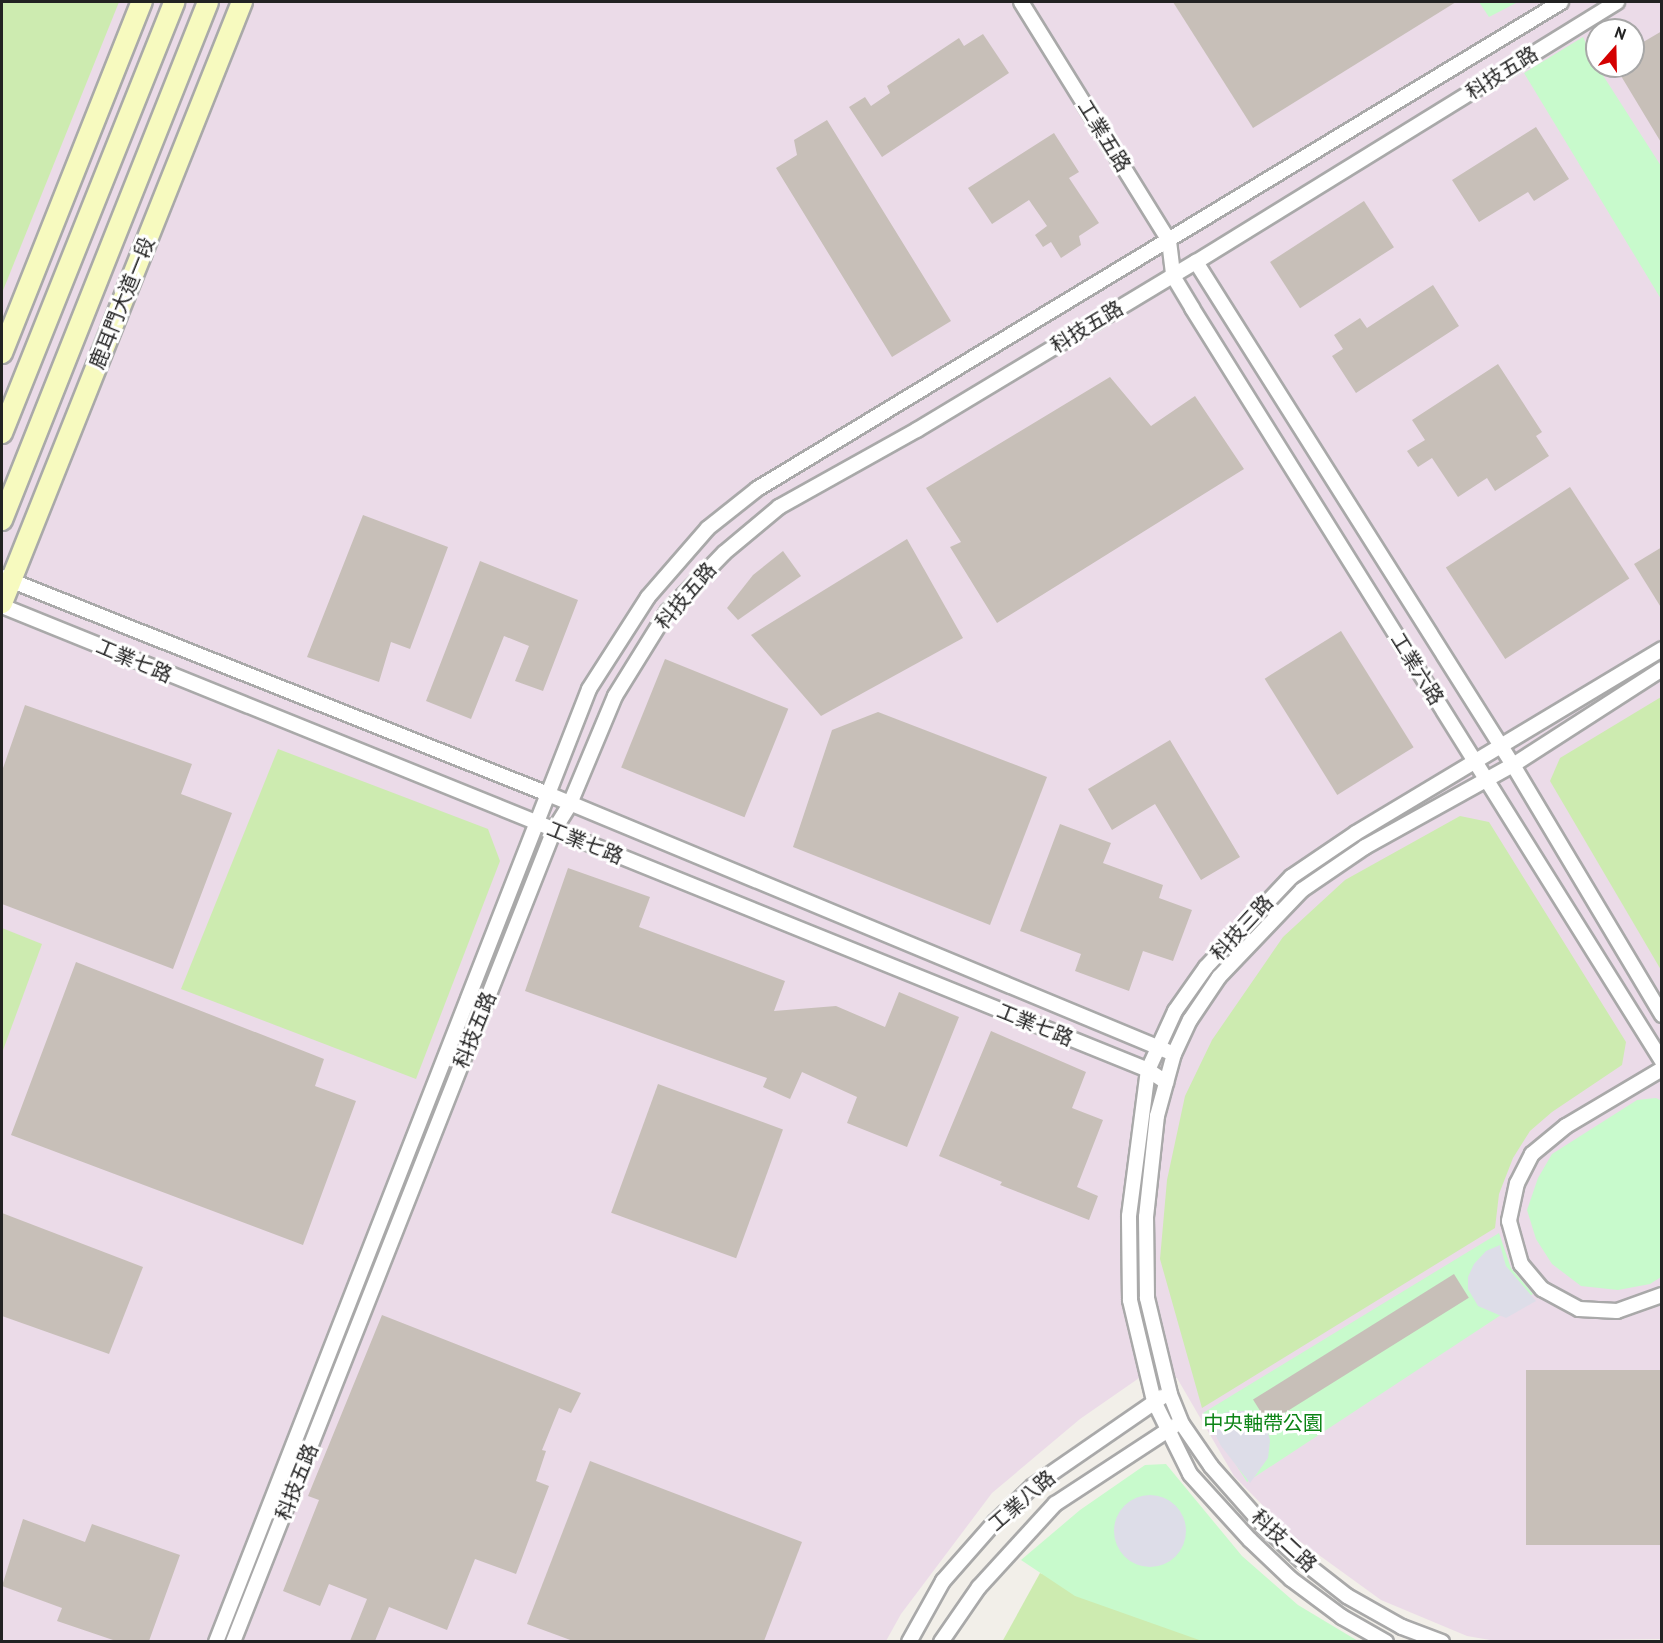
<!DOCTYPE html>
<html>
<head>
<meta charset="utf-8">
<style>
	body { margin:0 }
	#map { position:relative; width:1663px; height:1643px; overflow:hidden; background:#f2efe9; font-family:"PT Sans","Noto Sans TC",sans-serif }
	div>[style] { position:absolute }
	.industrial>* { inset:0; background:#ebdbe8 }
	.grass>* { inset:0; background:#cdebb0 }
	.park>* { inset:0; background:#c8facc }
	.plaza>* { inset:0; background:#dddde8 }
	.round { border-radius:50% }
	.building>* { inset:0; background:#c7bfb8; transform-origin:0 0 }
	.roads { filter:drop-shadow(2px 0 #a9a9a9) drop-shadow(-2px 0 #a9a9a9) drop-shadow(0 2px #a9a9a9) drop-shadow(0 -2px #a9a9a9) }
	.street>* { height:14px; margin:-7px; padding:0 7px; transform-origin:7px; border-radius:7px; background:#fff }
	.secondary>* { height:20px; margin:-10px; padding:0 10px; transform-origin:10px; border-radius:10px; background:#f7fabf }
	span { translate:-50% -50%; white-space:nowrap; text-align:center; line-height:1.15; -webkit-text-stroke:6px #fff; paint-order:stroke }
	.street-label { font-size:20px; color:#222 }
	.park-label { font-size:20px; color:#0c8416 }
	.frame { position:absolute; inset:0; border:3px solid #222; pointer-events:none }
	.north { position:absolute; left:1585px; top:18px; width:60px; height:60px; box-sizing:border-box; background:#fff; border:2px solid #a7a7a7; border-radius:50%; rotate:20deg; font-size:16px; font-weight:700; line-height:24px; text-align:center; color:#222 }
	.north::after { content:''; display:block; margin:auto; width:21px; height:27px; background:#d40000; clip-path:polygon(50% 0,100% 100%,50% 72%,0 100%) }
</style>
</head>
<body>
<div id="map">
	<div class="industrial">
		<div style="clip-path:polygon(evenodd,2px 2px,1661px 2px,1661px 1639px,1496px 1641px,1467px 1636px,1381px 1600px,1294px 1537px,1234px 1476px,1177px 1378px,1142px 1376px,1080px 1419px,992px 1493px,901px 1614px,886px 1641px,2px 1642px,2px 2px,1597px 30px,1633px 30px,1633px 66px,1597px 66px,1597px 30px)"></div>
	</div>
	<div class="grass">
		<div style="clip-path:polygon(2px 2px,119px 2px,2px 293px)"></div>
		<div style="clip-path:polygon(1661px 697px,1661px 970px,1550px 781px,1560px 758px)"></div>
		<div style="clip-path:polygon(278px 749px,488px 829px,500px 861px,416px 1079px,181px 989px)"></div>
		<div style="clip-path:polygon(1460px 816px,1489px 822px,1626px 1042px,1622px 1065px,1552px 1112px,1530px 1131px,1513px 1158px,1499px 1194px,1495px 1228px,1202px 1408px,1160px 1259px,1167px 1180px,1185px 1096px,1212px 1040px,1283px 937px,1345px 880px)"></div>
		<div style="clip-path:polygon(2px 928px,42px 944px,2px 1053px)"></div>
		<div style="clip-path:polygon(1040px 1573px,1217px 1641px,1002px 1642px)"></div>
	</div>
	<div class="park">
		<div style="clip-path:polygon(1479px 2px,1518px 2px,1489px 17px)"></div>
		<div style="clip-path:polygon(1583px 37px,1597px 66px,1661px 166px,1661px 299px,1524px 73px)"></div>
		<div style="clip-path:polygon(1656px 1098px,1662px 1101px,1661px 1277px,1650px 1284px,1618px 1290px,1581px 1286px,1552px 1264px,1536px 1239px,1527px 1210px,1538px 1178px,1552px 1154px,1637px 1100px)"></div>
		<div style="clip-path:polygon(1499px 1233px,1511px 1268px,1533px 1294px,1247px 1482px,1203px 1413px)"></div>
		<div style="clip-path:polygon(1166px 1464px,1242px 1556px,1298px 1605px,1358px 1641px,1202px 1641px,1075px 1596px,1021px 1560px,1080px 1510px,1145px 1465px)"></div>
	</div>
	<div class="plaza">
		<div style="clip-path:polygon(1500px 1245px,1506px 1266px,1536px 1301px,1506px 1318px,1478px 1306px,1468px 1289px,1468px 1277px,1474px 1264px,1486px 1251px)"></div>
		<div style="clip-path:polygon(1244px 1411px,1267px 1428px,1270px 1441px,1268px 1458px,1250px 1483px,1221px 1446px,1208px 1420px,1227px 1412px)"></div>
		<div class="round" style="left:1114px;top:1495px;width:72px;height:72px"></div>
	</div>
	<div class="building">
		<div style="clip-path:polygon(1173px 2px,1456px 2px,1253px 128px)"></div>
		<div style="clip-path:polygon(1662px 31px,1662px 144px,1615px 66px,1633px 66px,1633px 48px)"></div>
		<div style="clip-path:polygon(983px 34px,1009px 73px,882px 157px,849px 107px,865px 97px,871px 106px,890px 93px,887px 86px,959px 38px,964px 46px)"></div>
		<div style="clip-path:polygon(827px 120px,951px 321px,892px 357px,776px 168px,797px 155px,794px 140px)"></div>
		<div style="clip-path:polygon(1536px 127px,1569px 179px,1534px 201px,1528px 192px,1479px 222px,1452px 180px)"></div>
		<div style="clip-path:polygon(1054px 133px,1079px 172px,1069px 178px,1099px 223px,1079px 236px,1081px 245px,1061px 258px,1051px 242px,1043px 247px,1035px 235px,1047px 226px,1029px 200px,992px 224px,968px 188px)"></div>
		<div style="left:1364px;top:201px;width:55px;height:112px;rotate:57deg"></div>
		<div style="clip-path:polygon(1433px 285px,1459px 326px,1356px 393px,1332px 356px,1343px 349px,1334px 335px,1360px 318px,1367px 328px)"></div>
		<div style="clip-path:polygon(1498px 364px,1542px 432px,1536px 436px,1549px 456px,1495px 491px,1487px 478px,1458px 497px,1432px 458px,1418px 467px,1407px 451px,1425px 440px,1412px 420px)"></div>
		<div style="clip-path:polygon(1110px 377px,1151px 426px,1195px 396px,1244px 469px,997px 623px,950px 547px,961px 542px,926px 488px)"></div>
		<div style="left:1570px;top:487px;width:109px;height:148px;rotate:57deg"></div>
		<div style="clip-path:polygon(363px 515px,448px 547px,410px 649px,391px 642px,379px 682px,307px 657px)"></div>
		<div style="clip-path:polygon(907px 539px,963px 638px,821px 716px,751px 635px)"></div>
		<div style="clip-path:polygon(1662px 547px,1662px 609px,1634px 564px)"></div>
		<div style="clip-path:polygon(783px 551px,801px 576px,738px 620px,727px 608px,753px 575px)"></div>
		<div style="clip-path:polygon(480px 561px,578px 600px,543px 691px,515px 681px,529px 646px,504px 636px,471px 719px,426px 701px)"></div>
		<div style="left:1341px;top:631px;width:137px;height:90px;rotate:58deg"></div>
		<div style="left:665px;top:659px;width:133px;height:117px;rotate:22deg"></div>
		<div style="clip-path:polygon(25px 705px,192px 764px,181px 794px,232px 813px,173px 969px,2px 904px,2px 771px)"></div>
		<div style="clip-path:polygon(878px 712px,1047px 777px,990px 925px,793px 847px,832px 730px)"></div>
		<div style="clip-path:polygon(1170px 740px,1240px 857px,1201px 880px,1155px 804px,1112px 830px,1088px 789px)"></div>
		<div style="clip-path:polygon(1060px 824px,1111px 843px,1103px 863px,1163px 885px,1159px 898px,1192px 910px,1173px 961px,1143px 951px,1129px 991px,1075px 971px,1081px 954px,1020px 931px)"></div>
		<div style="clip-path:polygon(568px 868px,650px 897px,639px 927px,785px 981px,774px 1011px,836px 1006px,885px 1027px,899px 992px,959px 1017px,907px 1147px,847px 1123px,857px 1097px,802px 1072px,790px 1099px,763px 1087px,767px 1078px,525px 991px)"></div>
		<div style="clip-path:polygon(76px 962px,324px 1059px,315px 1086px,356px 1101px,303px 1245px,11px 1135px)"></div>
		<div style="clip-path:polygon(991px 1031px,1086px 1072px,1072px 1108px,1103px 1120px,1077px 1187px,1098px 1196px,1089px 1220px,1000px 1185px,1002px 1182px,939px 1156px)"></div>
		<div style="left:658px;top:1084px;width:133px;height:137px;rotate:20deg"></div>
		<div style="clip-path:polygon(2px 1213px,143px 1267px,109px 1354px,2px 1316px)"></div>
		<div style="left:1454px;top:1274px;width:28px;height:237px;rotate:58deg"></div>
		<div style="clip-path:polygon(382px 1315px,581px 1393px,571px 1413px,559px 1408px,542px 1450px,546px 1451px,536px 1481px,549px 1486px,516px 1574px,475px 1559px,447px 1630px,389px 1607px,375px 1641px,350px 1641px,367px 1599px,329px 1584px,320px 1606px,283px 1591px,319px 1500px,308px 1496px)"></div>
		<div style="left:1526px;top:1370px;width:136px;height:175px"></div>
		<div style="clip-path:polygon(590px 1461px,802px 1542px,764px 1641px,573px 1641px,527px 1624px)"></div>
		<div style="clip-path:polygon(23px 1519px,85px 1542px,92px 1524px,180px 1555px,149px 1641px,116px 1641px,57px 1621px,62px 1608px,2px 1586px)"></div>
	</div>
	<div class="roads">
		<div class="street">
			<div style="left:1021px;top:2px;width:281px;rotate:58.2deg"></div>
			<div style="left:1169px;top:241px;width:35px;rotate:83deg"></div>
			<div style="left:1173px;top:276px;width:37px;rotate:59deg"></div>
			<div style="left:1192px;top:308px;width:888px;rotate:58.03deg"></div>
			<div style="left:1196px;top:262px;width:595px;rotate:57.78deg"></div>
			<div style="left:1513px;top:765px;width:291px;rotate:59.2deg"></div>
			<div style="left:2px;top:577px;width:588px;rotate:21.67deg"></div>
			<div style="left:548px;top:794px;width:670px;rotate:22.55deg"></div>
			<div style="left:2px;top:606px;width:1236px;rotate:22.04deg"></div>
			<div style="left:1148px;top:1070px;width:22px;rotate:34deg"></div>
			<div style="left:1662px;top:1069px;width:112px;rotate:149.3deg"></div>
			<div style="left:1566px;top:1126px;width:44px;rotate:140.5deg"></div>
			<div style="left:1532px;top:1154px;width:33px;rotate:117deg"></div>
			<div style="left:1517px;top:1183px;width:39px;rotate:102deg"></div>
			<div style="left:1509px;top:1221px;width:45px;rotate:74.4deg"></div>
			<div style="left:1521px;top:1264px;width:33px;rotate:50deg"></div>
			<div style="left:1542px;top:1289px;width:42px;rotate:28.4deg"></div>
			<div style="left:1579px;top:1309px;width:38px;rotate:3deg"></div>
			<div style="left:1617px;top:1311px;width:48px;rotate:-19.6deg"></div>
			<div style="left:216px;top:1642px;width:1023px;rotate:-68.62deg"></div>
			<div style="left:589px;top:689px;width:109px;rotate:-57.3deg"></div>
			<div style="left:648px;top:597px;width:91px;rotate:-49deg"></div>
			<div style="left:708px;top:528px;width:63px;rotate:-38.5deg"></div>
			<div style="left:757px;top:489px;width:940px;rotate:-31.2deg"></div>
			<div style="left:233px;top:1642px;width:873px;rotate:-68.43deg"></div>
			<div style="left:554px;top:830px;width:28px;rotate:-58deg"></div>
			<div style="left:569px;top:806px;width:119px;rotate:-67.3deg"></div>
			<div style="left:615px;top:696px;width:99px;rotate:-58.2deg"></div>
			<div style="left:667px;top:612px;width:82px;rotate:-46deg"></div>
			<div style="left:724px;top:553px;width:72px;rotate:-39.9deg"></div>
			<div style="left:779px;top:507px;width:158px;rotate:-29.2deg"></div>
			<div style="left:917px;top:430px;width:326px;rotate:-31.1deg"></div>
			<div style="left:1196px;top:262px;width:495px;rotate:-31.7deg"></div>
			<div style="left:909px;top:1642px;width:70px;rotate:-60.9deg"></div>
			<div style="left:943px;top:1581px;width:79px;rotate:-48.6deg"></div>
			<div style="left:995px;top:1522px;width:52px;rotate:-43.5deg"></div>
			<div style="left:1033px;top:1486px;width:157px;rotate:-34.6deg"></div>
			<div style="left:941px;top:1642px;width:67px;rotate:-55.4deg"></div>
			<div style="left:979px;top:1587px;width:113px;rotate:-47.5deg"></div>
			<div style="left:1055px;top:1504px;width:142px;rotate:-33.2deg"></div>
			<div style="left:1386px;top:1642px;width:51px;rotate:-150.4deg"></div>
			<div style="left:1342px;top:1617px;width:64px;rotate:-143.3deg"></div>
			<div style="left:1291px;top:1579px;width:57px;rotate:-136.4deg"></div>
			<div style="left:1250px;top:1540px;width:89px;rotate:-132.3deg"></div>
			<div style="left:1190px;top:1474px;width:81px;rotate:-116.3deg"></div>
			<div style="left:1154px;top:1401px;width:104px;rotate:-103.4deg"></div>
			<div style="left:1130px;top:1300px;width:84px;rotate:-90.7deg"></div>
			<div style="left:1129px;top:1216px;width:147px;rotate:-82.6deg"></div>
			<div style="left:1148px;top:1070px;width:65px;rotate:-65.4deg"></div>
			<div style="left:1175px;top:1011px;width:54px;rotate:-54.8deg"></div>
			<div style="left:1206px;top:967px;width:124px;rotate:-46.6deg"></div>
			<div style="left:1291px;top:877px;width:78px;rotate:-34.1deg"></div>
			<div style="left:1356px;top:833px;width:357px;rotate:-31deg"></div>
			<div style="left:1442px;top:1642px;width:43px;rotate:-159.4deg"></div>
			<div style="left:1402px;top:1627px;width:63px;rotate:-150.6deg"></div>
			<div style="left:1347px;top:1596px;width:58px;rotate:-142deg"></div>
			<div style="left:1301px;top:1560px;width:50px;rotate:-137.4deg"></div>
			<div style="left:1264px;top:1526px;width:80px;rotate:-131.5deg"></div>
			<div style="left:1211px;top:1466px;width:51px;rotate:-124.6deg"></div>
			<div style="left:1182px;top:1424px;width:32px;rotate:-112deg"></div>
			<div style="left:1170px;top:1394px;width:99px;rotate:-103.5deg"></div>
			<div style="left:1147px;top:1298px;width:81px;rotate:-90.7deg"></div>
			<div style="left:1146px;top:1217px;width:102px;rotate:-83.8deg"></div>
			<div style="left:1157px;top:1116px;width:64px;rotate:-74.7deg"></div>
			<div style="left:1174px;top:1054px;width:38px;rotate:-65deg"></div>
			<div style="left:1190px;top:1020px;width:52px;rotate:-56deg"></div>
			<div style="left:1219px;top:977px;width:120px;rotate:-46.3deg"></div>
			<div style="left:1302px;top:890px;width:76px;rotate:-34.3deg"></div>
			<div style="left:1365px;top:847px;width:169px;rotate:-29deg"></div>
			<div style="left:1513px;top:765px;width:177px;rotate:-32.8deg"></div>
		</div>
		<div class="secondary">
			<div style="left:2px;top:353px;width:378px;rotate:-68.3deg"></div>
			<div style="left:2px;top:433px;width:464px;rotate:-68.2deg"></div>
			<div style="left:2px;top:520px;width:557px;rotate:-68.31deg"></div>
			<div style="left:2px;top:603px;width:647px;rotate:-68.23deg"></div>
		</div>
	</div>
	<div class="street-label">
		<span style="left:1502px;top:73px;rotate:-32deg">科技五路</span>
		<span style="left:1104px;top:136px;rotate:58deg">工業五路</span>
		<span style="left:122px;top:303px;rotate:-68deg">鹿耳門大道一段</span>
		<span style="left:1087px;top:327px;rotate:-31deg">科技五路</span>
		<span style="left:686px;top:596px;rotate:-49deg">科技五路</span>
		<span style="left:134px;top:661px;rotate:23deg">工業七路</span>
		<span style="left:1417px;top:669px;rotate:58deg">工業六路</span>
		<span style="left:585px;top:843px;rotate:22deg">工業七路</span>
		<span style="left:1242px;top:928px;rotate:-47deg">科技三路</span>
		<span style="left:1035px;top:1025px;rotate:22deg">工業七路</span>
		<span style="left:475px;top:1030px;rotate:-68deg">科技五路</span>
		<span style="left:297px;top:1482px;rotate:-68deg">科技五路</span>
		<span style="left:1022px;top:1501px;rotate:-41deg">工業八路</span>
		<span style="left:1284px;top:1541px;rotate:43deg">科技二路</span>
	</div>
	<div class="park-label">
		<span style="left:1263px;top:1423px">中央軸帶公園</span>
	</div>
	<div class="frame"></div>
	<div class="north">N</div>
</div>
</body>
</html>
